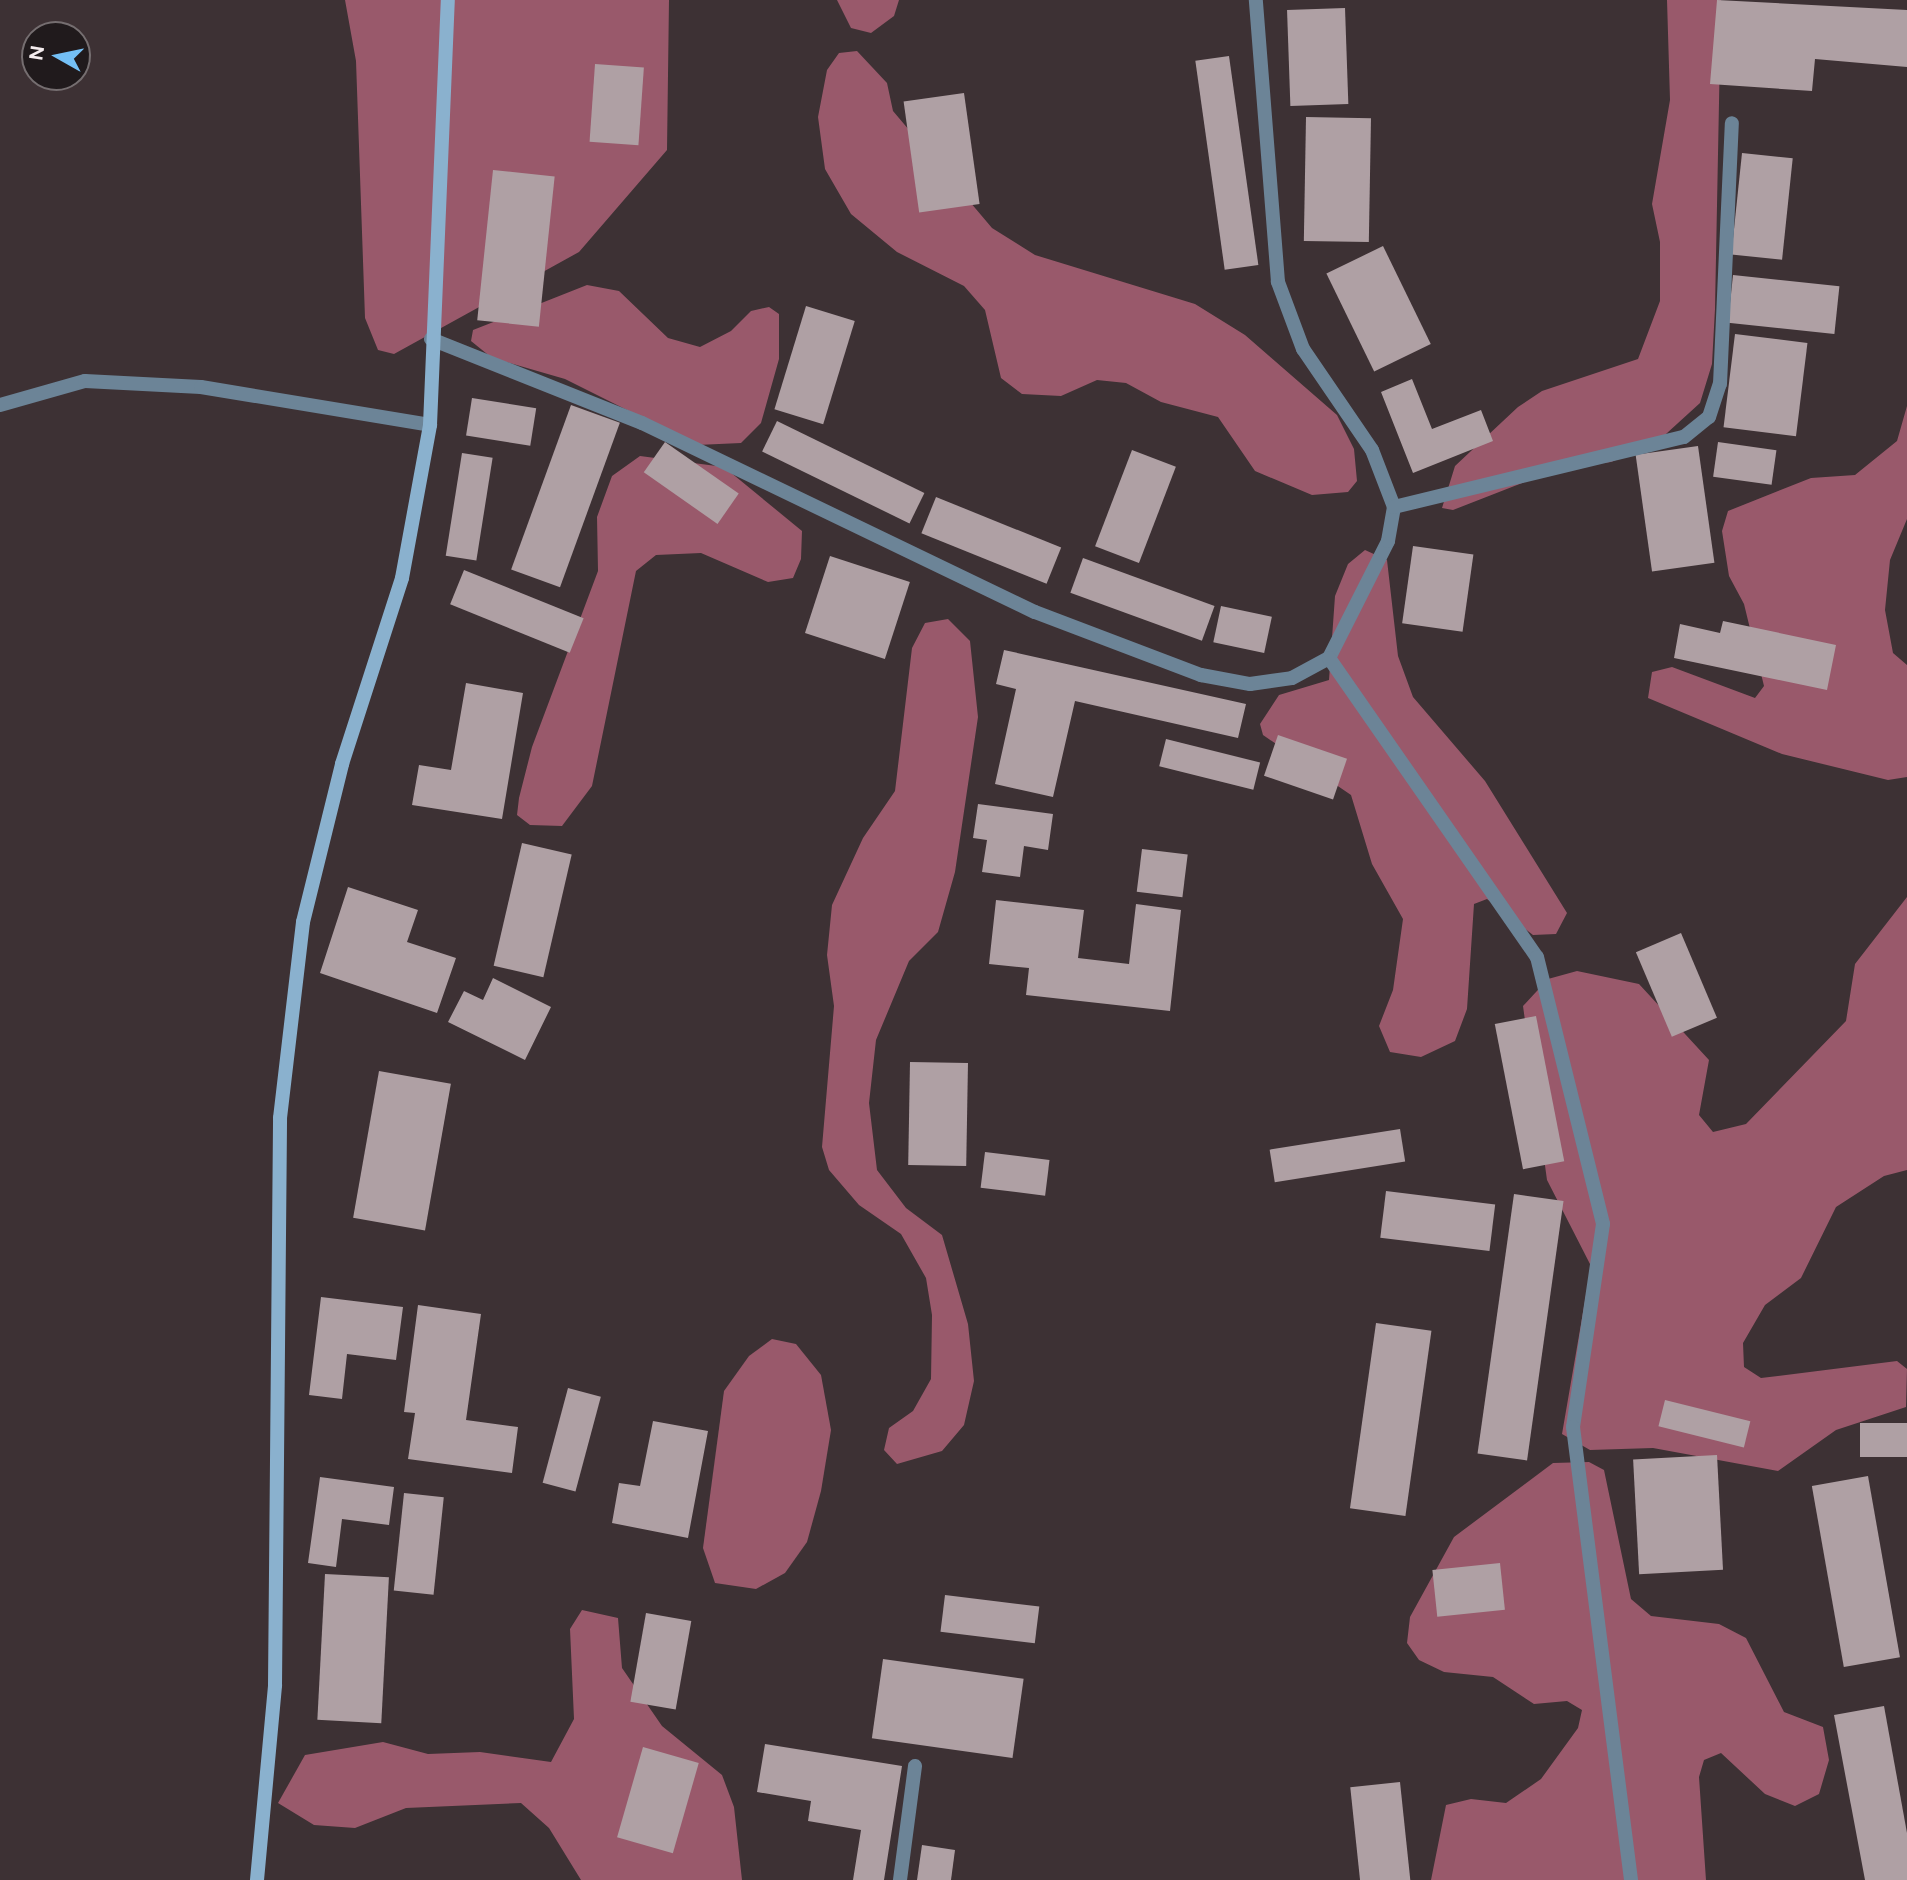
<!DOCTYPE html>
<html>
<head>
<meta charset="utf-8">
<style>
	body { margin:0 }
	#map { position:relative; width:1907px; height:1880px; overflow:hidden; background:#3d3134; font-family:Figtree,sans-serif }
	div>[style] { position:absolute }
	.forest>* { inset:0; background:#99596b }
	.building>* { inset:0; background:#afa0a4; transform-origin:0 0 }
	.service>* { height:14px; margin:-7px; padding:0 7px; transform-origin:7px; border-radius:7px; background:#6c8497 }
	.minor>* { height:14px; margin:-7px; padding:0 7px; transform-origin:7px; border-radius:7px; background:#6c8497 }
	.secondary>* { height:14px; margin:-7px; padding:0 7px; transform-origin:7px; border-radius:7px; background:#8ab1ce }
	span { translate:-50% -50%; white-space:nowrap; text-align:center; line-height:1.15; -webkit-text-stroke:7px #201a1c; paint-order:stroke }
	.north { position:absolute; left:21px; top:21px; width:70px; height:70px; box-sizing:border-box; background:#201a1c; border:2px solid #756e70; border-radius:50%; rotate:279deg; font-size:19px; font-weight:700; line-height:28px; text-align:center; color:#f5edef }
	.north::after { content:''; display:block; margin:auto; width:24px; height:32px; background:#74c0f6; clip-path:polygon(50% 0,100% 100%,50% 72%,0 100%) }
</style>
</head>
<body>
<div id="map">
	<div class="forest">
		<div style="clip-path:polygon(345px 0,669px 0,667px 150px,579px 252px,394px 354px,378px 350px,365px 318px,356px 61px)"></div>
		<div style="clip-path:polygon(837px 0,899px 0,894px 16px,871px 33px,851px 28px)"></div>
		<div style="clip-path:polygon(1667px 0,1721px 0,1715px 309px,1712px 364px,1700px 403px,1655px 444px,1611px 462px,1561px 468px,1453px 510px,1442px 508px,1455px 466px,1518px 407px,1542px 391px,1638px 359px,1660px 301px,1660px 242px,1652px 204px,1670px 100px)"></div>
		<div style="clip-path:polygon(857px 51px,887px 83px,893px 111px,992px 228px,1035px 255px,1195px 304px,1245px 335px,1337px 415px,1354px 449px,1357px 481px,1348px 492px,1312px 495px,1255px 471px,1218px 417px,1161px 402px,1126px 383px,1097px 380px,1061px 396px,1022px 394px,1001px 378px,985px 310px,964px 286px,897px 252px,851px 214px,825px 169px,818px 117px,827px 70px,839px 53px)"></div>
		<div style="clip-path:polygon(587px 285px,619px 291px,668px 338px,700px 347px,731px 331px,751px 311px,769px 307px,779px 314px,779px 359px,761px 423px,741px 443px,697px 445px,565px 379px,492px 358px,471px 341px,473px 330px)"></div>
		<div style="clip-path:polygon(1907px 406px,1907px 519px,1890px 560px,1885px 610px,1893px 653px,1907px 665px,1907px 777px,1888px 780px,1782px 754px,1648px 698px,1652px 672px,1672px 667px,1755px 698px,1764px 686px,1744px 604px,1729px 576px,1722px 531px,1728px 511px,1811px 478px,1855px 475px,1897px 441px)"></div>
		<div style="clip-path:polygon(640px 456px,724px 467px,802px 531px,801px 559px,793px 578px,768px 582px,701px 553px,656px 555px,636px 571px,592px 786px,562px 826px,530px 825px,517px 815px,519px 798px,532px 747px,598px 571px,597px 517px,612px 476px)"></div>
		<div style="clip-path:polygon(1365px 550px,1387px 560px,1398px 656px,1413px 697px,1485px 781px,1567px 913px,1556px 934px,1533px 935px,1487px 899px,1474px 904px,1467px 1009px,1455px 1041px,1421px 1057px,1390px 1052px,1379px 1026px,1393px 990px,1403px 919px,1372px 864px,1351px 795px,1263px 735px,1260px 724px,1279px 695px,1329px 680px,1335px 596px,1348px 564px)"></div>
		<div style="clip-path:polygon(948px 619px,970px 641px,978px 717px,955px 872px,938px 932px,909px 961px,876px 1040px,869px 1103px,877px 1170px,906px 1208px,942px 1235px,968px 1324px,974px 1381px,964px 1425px,942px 1451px,897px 1464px,884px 1450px,889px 1428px,913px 1411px,931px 1379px,932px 1315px,926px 1278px,901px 1234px,859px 1205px,829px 1170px,822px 1147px,834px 1006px,827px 955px,832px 905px,863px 838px,895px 791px,912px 648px,925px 623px)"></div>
		<div style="clip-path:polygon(1907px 897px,1907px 1170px,1884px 1176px,1836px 1207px,1801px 1278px,1765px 1305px,1743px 1343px,1744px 1367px,1761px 1378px,1897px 1361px,1907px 1369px,1906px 1407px,1836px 1430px,1778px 1471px,1653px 1448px,1590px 1450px,1562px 1434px,1591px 1266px,1547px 1180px,1523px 1006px,1548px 979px,1577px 971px,1639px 984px,1709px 1060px,1699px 1115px,1713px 1132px,1746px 1124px,1846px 1021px,1855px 964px)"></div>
		<div style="clip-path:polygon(772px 1339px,796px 1344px,821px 1375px,831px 1430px,821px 1491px,807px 1542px,785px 1573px,756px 1589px,715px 1583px,703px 1548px,724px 1391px,749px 1356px)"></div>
		<div style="clip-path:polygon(1589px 1462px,1604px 1470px,1631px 1599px,1651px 1616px,1719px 1624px,1746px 1638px,1784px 1712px,1823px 1727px,1829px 1760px,1819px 1794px,1795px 1806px,1765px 1794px,1721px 1753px,1704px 1760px,1699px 1777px,1706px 1880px,1431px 1880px,1446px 1805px,1471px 1799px,1506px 1803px,1541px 1779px,1578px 1728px,1582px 1710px,1567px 1701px,1534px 1704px,1493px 1677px,1444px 1672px,1419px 1660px,1407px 1643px,1410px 1617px,1454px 1537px,1553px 1463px)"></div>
		<div style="clip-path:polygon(582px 1610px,618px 1618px,622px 1668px,662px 1726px,722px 1775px,734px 1807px,742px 1880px,581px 1880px,549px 1828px,521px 1803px,406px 1808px,355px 1828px,314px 1825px,278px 1803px,305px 1755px,383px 1742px,428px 1754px,480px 1752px,551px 1762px,574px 1719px,570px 1629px)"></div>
	</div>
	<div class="building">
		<div style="clip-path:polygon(1717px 0,1907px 10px,1907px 67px,1815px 59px,1812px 91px,1710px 84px)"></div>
		<div style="left:1345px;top:8px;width:96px;height:58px;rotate:88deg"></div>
		<div style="left:1229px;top:56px;width:211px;height:34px;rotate:82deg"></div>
		<div style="left:595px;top:64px;width:49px;height:78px;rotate:4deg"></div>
		<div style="left:964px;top:93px;width:112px;height:61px;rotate:82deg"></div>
		<div style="left:1306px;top:117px;width:65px;height:124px;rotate:1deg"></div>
		<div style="left:1742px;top:153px;width:51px;height:102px;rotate:6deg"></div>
		<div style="left:493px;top:170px;width:62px;height:151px;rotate:6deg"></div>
		<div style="left:1383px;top:246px;width:109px;height:63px;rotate:64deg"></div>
		<div style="left:1733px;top:275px;width:107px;height:48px;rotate:6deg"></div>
		<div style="left:806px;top:306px;width:51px;height:108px;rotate:17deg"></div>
		<div style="left:1735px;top:334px;width:73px;height:94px;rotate:7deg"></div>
		<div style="clip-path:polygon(1412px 379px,1432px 429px,1481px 410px,1493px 441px,1413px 473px,1381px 392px)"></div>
		<div style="left:472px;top:398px;width:65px;height:38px;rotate:9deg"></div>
		<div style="left:571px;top:405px;width:52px;height:175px;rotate:20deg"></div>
		<div style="left:777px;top:421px;width:164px;height:34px;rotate:26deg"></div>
		<div style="left:665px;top:442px;width:90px;height:37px;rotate:35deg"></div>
		<div style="left:1718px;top:442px;width:59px;height:35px;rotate:8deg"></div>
		<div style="left:1698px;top:446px;width:118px;height:63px;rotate:82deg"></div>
		<div style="left:1132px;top:450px;width:47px;height:103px;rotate:21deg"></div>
		<div style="left:462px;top:453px;width:31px;height:104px;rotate:9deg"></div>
		<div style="left:936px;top:497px;width:135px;height:39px;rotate:22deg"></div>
		<div style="left:1413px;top:546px;width:61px;height:78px;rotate:8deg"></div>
		<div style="left:830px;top:556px;width:84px;height:81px;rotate:18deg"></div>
		<div style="left:1083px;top:558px;width:140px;height:37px;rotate:20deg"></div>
		<div style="left:464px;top:570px;width:129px;height:37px;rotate:22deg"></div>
		<div style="left:1221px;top:606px;width:52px;height:37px;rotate:12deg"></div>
		<div style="clip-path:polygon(1723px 621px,1836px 645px,1827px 690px,1674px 658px,1680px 624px,1720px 633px)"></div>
		<div style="clip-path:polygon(1004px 650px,1246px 704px,1238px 738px,1075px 701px,1053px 797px,995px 784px,1016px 689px,996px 684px)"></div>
		<div style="clip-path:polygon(466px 683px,523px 693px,502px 819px,412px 805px,419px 765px,451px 770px)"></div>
		<div style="left:1278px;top:735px;width:73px;height:43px;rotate:19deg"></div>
		<div style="left:1166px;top:739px;width:97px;height:28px;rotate:14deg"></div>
		<div style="clip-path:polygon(978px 804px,1053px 814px,1048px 850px,1024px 846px,1020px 877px,982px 872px,987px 840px,973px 838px)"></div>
		<div style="left:522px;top:843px;width:51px;height:126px;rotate:13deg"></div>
		<div style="left:1142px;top:849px;width:46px;height:43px;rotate:7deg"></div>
		<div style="clip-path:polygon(348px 887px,418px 910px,407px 942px,456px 958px,437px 1013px,320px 973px)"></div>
		<div style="clip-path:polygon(996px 900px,1084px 910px,1078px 958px,1129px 964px,1136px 904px,1181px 910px,1170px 1011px,1026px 995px,1029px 968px,989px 964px)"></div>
		<div style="left:1681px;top:933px;width:92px;height:49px;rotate:67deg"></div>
		<div style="clip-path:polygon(493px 978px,551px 1007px,525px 1060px,448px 1022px,464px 991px,483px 1000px)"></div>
		<div style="left:1536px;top:1016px;width:148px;height:42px;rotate:79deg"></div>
		<div style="left:910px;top:1062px;width:58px;height:103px;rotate:1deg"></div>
		<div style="left:379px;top:1071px;width:73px;height:149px;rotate:10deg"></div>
		<div style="left:1400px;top:1129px;width:33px;height:132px;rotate:81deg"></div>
		<div style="left:985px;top:1152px;width:65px;height:36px;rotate:7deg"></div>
		<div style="left:1386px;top:1191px;width:110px;height:47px;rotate:7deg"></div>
		<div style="left:1514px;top:1194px;width:50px;height:262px;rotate:8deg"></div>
		<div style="clip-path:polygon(321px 1297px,403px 1307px,396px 1360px,347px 1354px,342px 1399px,309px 1395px)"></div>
		<div style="clip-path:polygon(418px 1305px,481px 1314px,466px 1420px,518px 1427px,512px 1473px,408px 1459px,415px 1413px,404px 1412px)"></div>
		<div style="left:1376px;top:1323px;width:56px;height:187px;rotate:8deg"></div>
		<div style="left:568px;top:1388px;width:34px;height:98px;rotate:15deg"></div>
		<div style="left:1665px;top:1400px;width:88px;height:27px;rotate:14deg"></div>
		<div style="clip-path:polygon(653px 1421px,708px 1431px,688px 1538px,612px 1523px,619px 1483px,640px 1486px)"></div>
		<div style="left:1907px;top:1423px;width:34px;height:47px;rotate:90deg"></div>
		<div style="left:1717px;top:1455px;width:115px;height:84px;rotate:87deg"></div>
		<div style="left:1868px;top:1476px;width:184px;height:57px;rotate:80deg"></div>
		<div style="clip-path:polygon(320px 1477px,394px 1487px,389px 1525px,342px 1519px,336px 1567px,308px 1563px)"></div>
		<div style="left:404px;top:1493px;width:40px;height:98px;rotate:6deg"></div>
		<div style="left:1500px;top:1563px;width:47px;height:68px;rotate:84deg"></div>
		<div style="left:325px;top:1574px;width:64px;height:146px;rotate:3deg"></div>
		<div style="left:945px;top:1595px;width:95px;height:37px;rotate:7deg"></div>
		<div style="left:646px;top:1613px;width:46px;height:90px;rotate:10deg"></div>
		<div style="left:883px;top:1659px;width:142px;height:80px;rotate:8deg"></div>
		<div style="clip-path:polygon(1884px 1706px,1907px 1833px,1907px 1880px,1865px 1880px,1834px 1715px)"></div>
		<div style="clip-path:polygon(765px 1744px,902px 1766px,884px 1880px,853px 1880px,861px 1830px,808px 1821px,811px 1801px,757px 1792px)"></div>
		<div style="left:643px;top:1747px;width:58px;height:94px;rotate:16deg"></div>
		<div style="left:1400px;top:1782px;width:99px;height:50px;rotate:84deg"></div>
		<div style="clip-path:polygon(922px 1845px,955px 1850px,951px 1880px,917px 1880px)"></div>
	</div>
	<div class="service">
		<div style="left:431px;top:339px;width:227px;rotate:21.7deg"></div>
		<div style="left:642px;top:423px;width:436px;rotate:25.7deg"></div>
		<div style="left:1035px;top:612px;width:178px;rotate:20.8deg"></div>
		<div style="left:1201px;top:675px;width:50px;rotate:10.4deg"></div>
		<div style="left:1250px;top:684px;width:42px;rotate:-8.1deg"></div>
		<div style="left:1292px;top:678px;width:42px;rotate:-28.4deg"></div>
		<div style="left:1329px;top:658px;width:131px;rotate:-63.2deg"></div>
		<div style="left:1388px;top:541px;width:35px;rotate:-80deg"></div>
		<div style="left:1394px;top:507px;width:61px;rotate:-111.1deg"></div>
		<div style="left:1372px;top:450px;width:122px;rotate:-124.3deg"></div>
		<div style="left:1303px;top:349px;width:72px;rotate:-110.5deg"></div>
		<div style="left:1278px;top:282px;width:283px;rotate:-94.5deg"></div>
		<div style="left:1394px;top:507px;width:298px;rotate:-13.6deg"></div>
		<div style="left:1684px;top:437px;width:32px;rotate:-39deg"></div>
		<div style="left:1709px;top:417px;width:35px;rotate:-72deg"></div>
		<div style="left:1720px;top:384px;width:261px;rotate:-87.4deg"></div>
		<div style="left:1329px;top:658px;width:364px;rotate:55.2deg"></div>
		<div style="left:1537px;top:957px;width:275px;rotate:76.1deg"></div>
		<div style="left:1603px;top:1224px;width:205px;rotate:98.4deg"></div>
		<div style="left:1573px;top:1427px;width:457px;rotate:82.7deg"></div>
		<div style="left:900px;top:1880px;width:115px;rotate:-82.5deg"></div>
	</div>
	<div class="minor">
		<div style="left:0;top:405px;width:88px;rotate:-15.8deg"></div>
		<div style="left:85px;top:381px;width:116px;rotate:3deg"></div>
		<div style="left:201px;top:387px;width:232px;rotate:9.4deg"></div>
	</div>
	<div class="secondary">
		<div style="left:257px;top:1880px;width:196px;rotate:-84.7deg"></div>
		<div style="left:275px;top:1685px;width:567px;rotate:-89.49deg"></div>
		<div style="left:280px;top:1118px;width:197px;rotate:-83.3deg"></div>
		<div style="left:303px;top:922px;width:163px;rotate:-76.1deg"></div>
		<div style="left:342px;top:764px;width:195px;rotate:-72.1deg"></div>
		<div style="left:402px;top:578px;width:156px;rotate:-79.6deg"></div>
		<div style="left:430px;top:425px;width:425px;rotate:-87.6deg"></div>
	</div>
	<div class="north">N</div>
</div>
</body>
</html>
